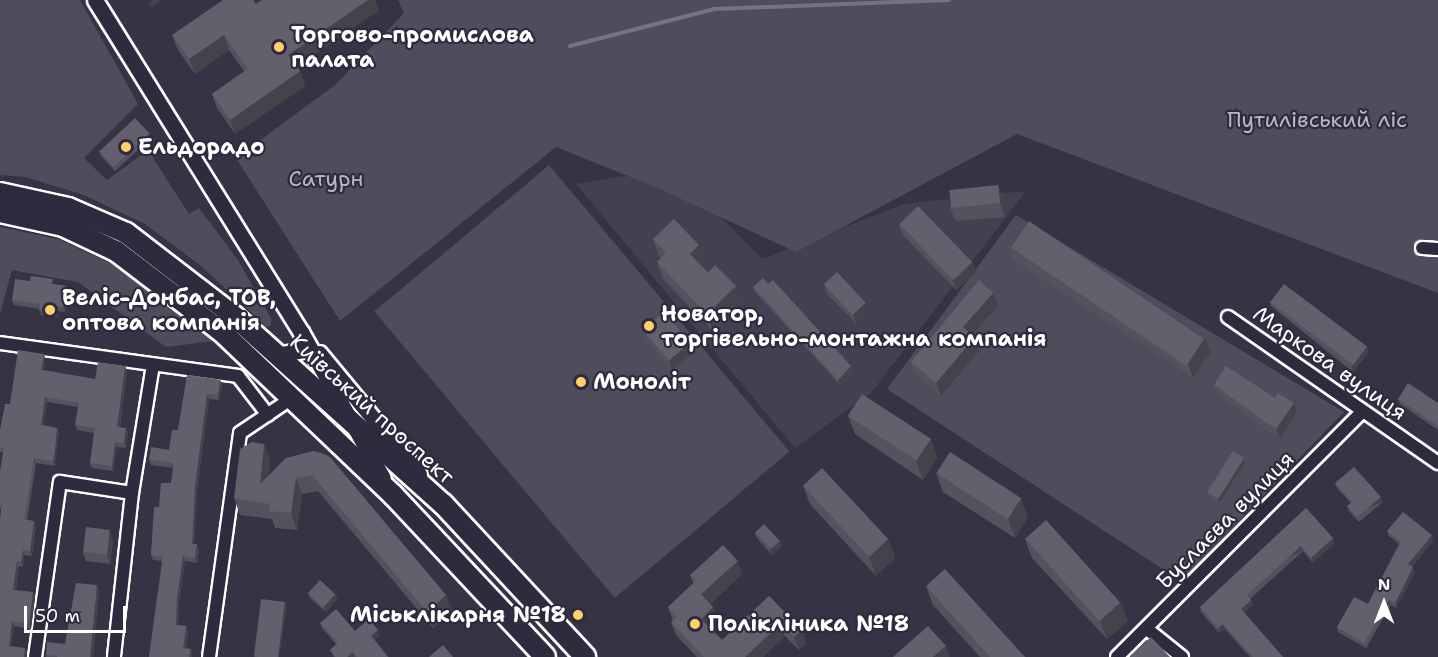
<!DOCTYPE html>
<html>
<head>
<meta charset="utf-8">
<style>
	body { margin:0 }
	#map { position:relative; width:1438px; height:657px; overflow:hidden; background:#373345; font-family:"Shantell Sans",sans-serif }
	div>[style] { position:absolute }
	.built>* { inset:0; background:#444051 }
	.green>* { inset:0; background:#514c5c; transform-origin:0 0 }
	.stream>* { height:4px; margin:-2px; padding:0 2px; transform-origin:2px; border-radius:2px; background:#76737f }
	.roads { filter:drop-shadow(2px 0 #fff) drop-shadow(-2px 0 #fff) drop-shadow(0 2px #fff) drop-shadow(0 -2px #fff) }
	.minor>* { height:12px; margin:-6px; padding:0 6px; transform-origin:6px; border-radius:6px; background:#2f2a3d }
	.tertiary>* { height:15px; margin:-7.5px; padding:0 7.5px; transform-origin:7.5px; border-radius:7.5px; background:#2f2a3d }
	.primary>* { height:20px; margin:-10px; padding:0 10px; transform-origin:10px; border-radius:10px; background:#2f2a3d }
	.wall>* { inset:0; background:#55525e }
	.shaded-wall>* { inset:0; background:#45424c; transform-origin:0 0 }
	.building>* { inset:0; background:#635f6d; transform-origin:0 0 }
	.dots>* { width:16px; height:16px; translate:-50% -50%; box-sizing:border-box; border:3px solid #2f2a3d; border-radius:50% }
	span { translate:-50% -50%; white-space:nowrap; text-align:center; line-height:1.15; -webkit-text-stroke:4.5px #2f2a3d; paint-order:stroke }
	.poi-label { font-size:22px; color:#fff; font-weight:700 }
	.left { translate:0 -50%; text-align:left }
	.right { translate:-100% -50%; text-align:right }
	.park-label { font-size:22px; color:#b9b7be }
	.street-label { font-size:22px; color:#fff }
	.north { position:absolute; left:1354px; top:573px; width:60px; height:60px; -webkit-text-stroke:4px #2f2a3d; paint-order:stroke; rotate:0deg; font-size:16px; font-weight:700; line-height:24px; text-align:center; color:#fff }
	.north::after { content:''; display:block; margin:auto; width:21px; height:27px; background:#fff; clip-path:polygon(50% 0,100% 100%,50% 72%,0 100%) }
	.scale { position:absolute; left:24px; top:606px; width:102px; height:27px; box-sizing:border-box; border:3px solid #fff; border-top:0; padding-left:8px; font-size:18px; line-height:21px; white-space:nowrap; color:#fff; -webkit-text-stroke:4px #2f2a3d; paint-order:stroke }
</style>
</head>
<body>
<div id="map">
	<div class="built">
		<div style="clip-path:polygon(673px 168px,762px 259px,904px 204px,1026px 191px,871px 393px,795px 448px,576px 184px)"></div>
	</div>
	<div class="green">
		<div style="clip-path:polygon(0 0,80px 0,138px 104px,84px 158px,107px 180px,148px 150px,189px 214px,199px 208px,238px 260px,271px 318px,271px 325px,267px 327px,201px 266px,145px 224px,84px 195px,25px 177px,0 175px)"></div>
		<div style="clip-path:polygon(398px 0,1438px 0,1438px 293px,1017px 134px,796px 252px,660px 189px,556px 147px,340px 321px,236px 158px,335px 85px,404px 13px)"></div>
		<div style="left:549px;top:165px;width:374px;height:228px;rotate:50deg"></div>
		<div style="clip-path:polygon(1016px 215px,1344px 412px,1181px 581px,887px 389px)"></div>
		<div style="clip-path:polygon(0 227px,58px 239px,114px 265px,214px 341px,166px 347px,78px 282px,12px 270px,0 314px)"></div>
	</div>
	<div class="stream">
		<div style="left:570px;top:46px;width:149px;rotate:-14.4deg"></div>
		<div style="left:714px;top:9px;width:235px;rotate:-2.2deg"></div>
	</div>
	<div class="roads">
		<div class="minor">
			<div style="left:1422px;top:248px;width:16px;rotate:4deg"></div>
			<div style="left:1228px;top:317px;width:256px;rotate:34.8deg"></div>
			<div style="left:0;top:343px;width:240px;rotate:7.9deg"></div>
			<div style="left:238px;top:376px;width:49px;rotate:52.4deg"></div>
			<div style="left:132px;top:493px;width:130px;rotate:-80.7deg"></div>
			<div style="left:1147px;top:629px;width:45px;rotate:38.7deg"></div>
			<div style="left:35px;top:657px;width:177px;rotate:-81.9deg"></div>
			<div style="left:60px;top:482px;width:73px;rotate:8.7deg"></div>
			<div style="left:132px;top:493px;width:165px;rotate:96.3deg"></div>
			<div style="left:209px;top:657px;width:226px;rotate:-82.1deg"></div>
			<div style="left:240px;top:433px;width:63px;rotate:-33.9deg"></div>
			<div style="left:1117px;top:657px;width:346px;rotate:-45deg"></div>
		</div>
		<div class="tertiary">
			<div style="left:95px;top:0;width:391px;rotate:58.2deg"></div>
			<div style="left:301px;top:332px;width:167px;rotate:60.7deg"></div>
			<div style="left:319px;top:353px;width:157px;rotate:50.4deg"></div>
			<div style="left:276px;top:355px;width:22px;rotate:-10deg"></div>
			<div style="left:298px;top:351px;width:9px;rotate:-58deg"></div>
			<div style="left:303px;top:343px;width:11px;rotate:-100deg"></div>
		</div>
		<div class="primary">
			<div style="left:0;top:193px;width:70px;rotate:12.4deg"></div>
			<div style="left:68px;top:208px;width:63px;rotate:23.3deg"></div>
			<div style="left:126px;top:233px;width:138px;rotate:37.6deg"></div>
			<div style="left:235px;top:317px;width:280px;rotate:42deg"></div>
			<div style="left:443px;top:504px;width:209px;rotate:47.1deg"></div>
			<div style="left:0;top:212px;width:65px;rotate:12.5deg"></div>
			<div style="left:63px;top:226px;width:59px;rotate:25.3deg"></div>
			<div style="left:116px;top:251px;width:133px;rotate:37.4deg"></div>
			<div style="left:222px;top:332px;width:236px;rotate:43.6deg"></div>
			<div style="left:393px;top:495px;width:222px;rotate:46.8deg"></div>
		</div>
	</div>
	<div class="wall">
		<div style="clip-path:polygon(262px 0,375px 0,379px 10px,297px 67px,300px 71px,305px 86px,235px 134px,217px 108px,212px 94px,244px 71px,229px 50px,195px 74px,178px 50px,172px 35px,256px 4px)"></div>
		<div style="clip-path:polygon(149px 133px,151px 138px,115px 171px,101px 156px,99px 151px)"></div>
		<div style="clip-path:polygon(998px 185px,1004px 199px,1005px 217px,955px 221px,950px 207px)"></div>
		<div style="clip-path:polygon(899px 224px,972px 262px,976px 272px,956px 290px,902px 234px)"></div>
		<div style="clip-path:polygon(653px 239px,706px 262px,702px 266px,742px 303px,713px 331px,663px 279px,657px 262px,661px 258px,659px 256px)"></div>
		<div style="clip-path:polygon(1008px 245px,1211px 352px,1193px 378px,1013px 260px)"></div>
		<div style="clip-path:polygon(54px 284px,66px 286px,68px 291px,65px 312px,58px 311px,57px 317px,41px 315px,39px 309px,14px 305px,12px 300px)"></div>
		<div style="clip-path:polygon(824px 284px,870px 312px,857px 324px,827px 294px)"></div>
		<div style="clip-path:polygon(753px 287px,851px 366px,853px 371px,840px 385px,755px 292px)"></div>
		<div style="clip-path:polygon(993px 293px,998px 306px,973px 335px,980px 350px,941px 396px,916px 375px,911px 362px)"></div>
		<div style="clip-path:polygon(1269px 301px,1369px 352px,1353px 372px,1271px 306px)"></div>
		<div style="clip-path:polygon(643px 330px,694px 352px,672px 370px,646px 340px)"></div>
		<div style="clip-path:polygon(44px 354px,45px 359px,44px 370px,95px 379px,125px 366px,127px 371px,120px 428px,126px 428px,128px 433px,126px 448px,117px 447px,113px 471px,92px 468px,90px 463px,94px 433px,77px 430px,75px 425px,78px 407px,47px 402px,43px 425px,57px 428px,59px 432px,56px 455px,55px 466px,36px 463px,27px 520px,36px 526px,32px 556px,24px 555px,23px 567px,19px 566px,16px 590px,35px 597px,31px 629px,14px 626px,11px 646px,27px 653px,0 657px,1px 509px,0 509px,0 472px,3px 453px,0 452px,0 430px,10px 404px)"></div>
		<div style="clip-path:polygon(187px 375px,220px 380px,222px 385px,219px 400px,209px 399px,197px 491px,194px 544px,199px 549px,197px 563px,185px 561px,179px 603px,178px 625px,186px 626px,188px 631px,186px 648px,192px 654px,192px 657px,149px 657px,162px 561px,153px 560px,151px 555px,159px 507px,171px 483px,173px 468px,151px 465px,149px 460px,169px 450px,178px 430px)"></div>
		<div style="clip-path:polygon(1214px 385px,1275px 398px,1294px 403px,1297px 413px,1280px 439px,1218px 395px)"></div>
		<div style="clip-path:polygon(1398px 399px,1438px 403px,1438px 430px,1400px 404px)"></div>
		<div style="clip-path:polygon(848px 416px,931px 439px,937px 458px,923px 480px,855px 434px)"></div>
		<div style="clip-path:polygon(264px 444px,270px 461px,268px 476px,313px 451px,446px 595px,452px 612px,433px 628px,318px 491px,302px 494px,297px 530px,275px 528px,272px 519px,240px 515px,234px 498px)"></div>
		<div style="clip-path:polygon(1244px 458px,1245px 463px,1219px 503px,1209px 496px,1207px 491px)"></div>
		<div style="clip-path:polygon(936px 473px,1028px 517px,1015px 538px,943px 492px)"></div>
		<div style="clip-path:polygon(1335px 483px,1383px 502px,1359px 522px,1349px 511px,1347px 506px,1351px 503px,1337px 488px)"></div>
		<div style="clip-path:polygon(803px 486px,888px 539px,895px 558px,876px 576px,810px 504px)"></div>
		<div style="clip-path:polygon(1306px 508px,1333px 538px,1334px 543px,1313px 563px,1303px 551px,1250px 599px,1253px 605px,1244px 612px,1283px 657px,1250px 657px,1225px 629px,1219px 633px,1201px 612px,1200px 607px)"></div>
		<div style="clip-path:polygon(1387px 531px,1433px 540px,1412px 567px,1415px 572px,1396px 608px,1391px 605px,1366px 648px,1338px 632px,1337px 627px,1368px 604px,1399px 544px,1389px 536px)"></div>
		<div style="clip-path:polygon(755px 532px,780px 541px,782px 546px,772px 555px,756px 537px)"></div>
		<div style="clip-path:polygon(1025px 539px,1128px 621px,1107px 639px,1032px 558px)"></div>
		<div style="clip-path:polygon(113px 540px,110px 564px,86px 561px,83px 552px)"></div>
		<div style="clip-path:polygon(742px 574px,710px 604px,713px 607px,718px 620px,710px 628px,722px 640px,769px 596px,802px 630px,806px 643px,799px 650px,785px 636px,763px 657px,697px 657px,676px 635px,671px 622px,673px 621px,668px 607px,693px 583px,690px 575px)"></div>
		<div style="clip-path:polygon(926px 586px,1025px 657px,980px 657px,933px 605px)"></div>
		<div style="clip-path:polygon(99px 590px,93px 657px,46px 657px,46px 655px,65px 644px)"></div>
		<div style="clip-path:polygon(308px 593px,335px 594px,337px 599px,326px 612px,310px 598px)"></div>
		<div style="clip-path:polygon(320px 623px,355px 631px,380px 635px,374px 639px,388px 657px,334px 657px,330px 650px,336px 644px,322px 628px)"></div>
	</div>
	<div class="shaded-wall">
		<div style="clip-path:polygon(153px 0,161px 0,151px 8px,149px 3px)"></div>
		<div style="clip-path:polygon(368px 0,375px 0,379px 10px,293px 70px,288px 55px)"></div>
		<div style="clip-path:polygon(224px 35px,229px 50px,195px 74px,189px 59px)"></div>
		<div style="clip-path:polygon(300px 71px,305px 86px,235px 134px,230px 120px)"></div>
		<div style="left:149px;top:133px;width:5px;height:49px;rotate:68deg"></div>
		<div style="clip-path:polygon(998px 185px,1004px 199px,1005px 217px,1000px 203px)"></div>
		<div style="clip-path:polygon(699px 245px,706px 262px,696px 271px,690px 254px)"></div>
		<div style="clip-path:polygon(972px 262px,976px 272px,956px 290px,952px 280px)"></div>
		<div style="clip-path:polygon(66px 286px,68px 291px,65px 312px,63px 307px)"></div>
		<div style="clip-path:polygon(736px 286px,742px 303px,713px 331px,707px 314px)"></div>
		<div style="clip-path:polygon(993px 293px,998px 306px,968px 340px,963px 327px)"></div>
		<div style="clip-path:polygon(866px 303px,870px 312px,857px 324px,853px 315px)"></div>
		<div style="clip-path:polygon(56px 306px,58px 311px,57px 317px,55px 312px)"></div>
		<div style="clip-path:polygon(975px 337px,980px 350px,941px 396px,936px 383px)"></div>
		<div style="clip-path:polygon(1205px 338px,1211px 352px,1193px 378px,1188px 364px)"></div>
		<div style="clip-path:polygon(690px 342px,694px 352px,672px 370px,669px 360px)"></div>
		<div style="clip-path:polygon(1367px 347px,1369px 352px,1353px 372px,1351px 367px)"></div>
		<div style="clip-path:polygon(44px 354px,45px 359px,43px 375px,41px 370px)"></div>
		<div style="clip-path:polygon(125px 366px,127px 371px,119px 432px,117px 427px)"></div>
		<div style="clip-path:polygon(851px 366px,853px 371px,840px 385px,838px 380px)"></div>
		<div style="clip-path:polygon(220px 380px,222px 385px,219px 400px,218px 395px)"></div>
		<div style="clip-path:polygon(207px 394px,209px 399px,197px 491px,194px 549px,192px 544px,195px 486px)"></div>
		<div style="clip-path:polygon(45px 397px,47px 402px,43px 430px,41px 425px)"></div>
		<div style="clip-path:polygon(1294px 403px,1297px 413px,1280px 439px,1276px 429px)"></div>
		<div style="clip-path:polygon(57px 428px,59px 432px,55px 466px,53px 461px)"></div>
		<div style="clip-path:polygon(126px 428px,128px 433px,126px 448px,124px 443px)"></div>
		<div style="clip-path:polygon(931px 439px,937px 458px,923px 480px,916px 461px)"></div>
		<div style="clip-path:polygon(115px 442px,117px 447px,113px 471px,112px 466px)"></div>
		<div style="clip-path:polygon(264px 444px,270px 461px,265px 501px,260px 484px)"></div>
		<div style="left:34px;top:458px;width:5px;height:62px;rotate:68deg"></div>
		<div style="clip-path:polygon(1244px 458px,1245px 463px,1219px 503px,1218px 498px)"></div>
		<div style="clip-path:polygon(296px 478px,302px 494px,297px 530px,291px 513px)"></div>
		<div style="left:1381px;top:497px;width:5px;height:31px;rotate:68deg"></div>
		<div style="clip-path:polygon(1021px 498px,1028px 517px,1015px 538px,1008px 519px)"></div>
		<div style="clip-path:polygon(34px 521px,36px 526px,32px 556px,30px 551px)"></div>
		<div style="clip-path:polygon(110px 530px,113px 540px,110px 564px,107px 555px)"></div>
		<div style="clip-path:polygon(1432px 535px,1433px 540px,1410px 569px,1408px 564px)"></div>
		<div style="clip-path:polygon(1333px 538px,1334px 543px,1313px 563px,1311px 558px)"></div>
		<div style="clip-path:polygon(888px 539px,895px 558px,876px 576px,869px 557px)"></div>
		<div style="clip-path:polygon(780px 541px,782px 546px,772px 555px,770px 550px)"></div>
		<div style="clip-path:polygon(197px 544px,199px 549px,197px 563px,195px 558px)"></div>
		<div style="left:1301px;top:546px;width:5px;height:73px;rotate:68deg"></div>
		<div style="clip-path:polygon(23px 550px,24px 555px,23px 567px,21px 562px)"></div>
		<div style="clip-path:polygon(183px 556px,185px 561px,179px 603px,178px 629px,176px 625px,177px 598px)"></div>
		<div style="clip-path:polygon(17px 561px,19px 566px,15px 595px,13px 590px)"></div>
		<div style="clip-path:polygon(738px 561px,742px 574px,706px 607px,701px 594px)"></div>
		<div style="clip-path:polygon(1413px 567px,1415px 572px,1396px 608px,1395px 603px)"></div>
		<div style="clip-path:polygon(97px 585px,99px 590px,93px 657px,90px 657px)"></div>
		<div style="clip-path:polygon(33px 592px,35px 597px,31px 629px,29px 624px)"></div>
		<div style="clip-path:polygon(335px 594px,337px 599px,326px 612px,324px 607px)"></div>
		<div style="clip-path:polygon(446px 595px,452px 612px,433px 628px,427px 612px)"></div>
		<div style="clip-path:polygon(1251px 600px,1253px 605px,1243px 614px,1241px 609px)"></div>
		<div style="left:1389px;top:600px;width:5px;height:50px;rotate:68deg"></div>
		<div style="clip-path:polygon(285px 602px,287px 607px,279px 657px,277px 657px)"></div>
		<div style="clip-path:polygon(1121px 602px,1128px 621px,1107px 639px,1100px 621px)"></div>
		<div style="clip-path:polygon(713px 607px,718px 620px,706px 632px,701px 619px)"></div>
		<div style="clip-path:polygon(12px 621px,14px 626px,10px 651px,9px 646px)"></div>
		<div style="clip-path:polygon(781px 623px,785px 636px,763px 657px,745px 657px)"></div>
		<div style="clip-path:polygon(1223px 624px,1225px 629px,1219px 633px,1218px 628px)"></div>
		<div style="clip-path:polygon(186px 626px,188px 631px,185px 652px,183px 648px)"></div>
		<div style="clip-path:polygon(378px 630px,380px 635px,373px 641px,371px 636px)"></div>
		<div style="clip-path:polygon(802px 630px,806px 643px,799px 650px,794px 637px)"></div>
		<div style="clip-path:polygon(946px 646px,950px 657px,933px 657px)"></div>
		<div style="clip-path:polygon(25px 648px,27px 653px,27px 657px,24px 657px)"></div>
		<div style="clip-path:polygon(191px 649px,192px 654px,192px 657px,189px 657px)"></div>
		<div style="clip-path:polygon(353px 652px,354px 657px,347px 657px)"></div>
	</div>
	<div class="building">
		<div style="clip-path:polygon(223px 0,253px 0,256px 4px,262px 0,368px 0,288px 55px,300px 71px,230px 120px,212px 94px,248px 69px,224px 35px,189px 59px,172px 35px)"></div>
		<div style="left:135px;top:118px;width:21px;height:49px;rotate:47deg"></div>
		<div style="left:998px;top:185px;width:18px;height:49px;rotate:84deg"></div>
		<div style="left:918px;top:206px;width:78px;height:26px;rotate:46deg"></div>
		<div style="clip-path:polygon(674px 219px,699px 245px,690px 254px,708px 273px,715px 265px,736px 286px,707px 314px,657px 262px,666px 253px,653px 239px)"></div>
		<div style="left:1029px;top:221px;width:211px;height:32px;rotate:34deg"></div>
		<div style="left:837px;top:272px;width:42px;height:18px;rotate:47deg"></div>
		<div style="clip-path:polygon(31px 276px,53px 279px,52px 284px,66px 286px,63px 307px,56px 306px,55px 312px,39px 310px,40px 304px,12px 300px,15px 279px,30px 281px)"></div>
		<div style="clip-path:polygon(763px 278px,768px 284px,773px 280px,851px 366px,838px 380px,753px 287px)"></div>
		<div style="clip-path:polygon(979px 280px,993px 293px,963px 327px,975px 337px,936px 383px,911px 362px)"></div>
		<div style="left:1284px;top:284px;width:104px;height:23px;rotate:37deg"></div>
		<div style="left:664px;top:312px;width:40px;height:28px;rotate:49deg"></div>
		<div style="clip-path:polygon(18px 350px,44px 354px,41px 370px,95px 379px,98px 362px,125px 366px,117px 427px,126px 428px,124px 443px,115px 442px,112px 466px,90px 463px,95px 428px,75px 425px,79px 403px,45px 397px,41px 425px,57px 428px,55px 450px,53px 461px,34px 458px,24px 519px,34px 521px,30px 551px,23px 550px,21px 562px,17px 561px,13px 590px,33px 592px,29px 624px,12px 621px,9px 646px,25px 648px,24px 657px,0 657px,0 518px,2px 504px,0 504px,0 472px,4px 448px,0 448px,0 430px,5px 404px,10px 404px)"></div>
		<div style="clip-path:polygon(1226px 366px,1275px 398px,1278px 393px,1294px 403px,1276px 429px,1214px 385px)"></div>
		<div style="clip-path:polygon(187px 375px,220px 380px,218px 395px,207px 394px,195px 486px,192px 544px,197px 544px,195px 558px,183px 556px,177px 598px,176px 625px,186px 626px,183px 648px,191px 649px,189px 657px,149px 657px,163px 556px,151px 555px,154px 507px,159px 507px,161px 483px,171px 483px,174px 463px,149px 460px,151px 447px,169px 450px,172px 430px,178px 430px)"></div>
		<div style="clip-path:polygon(1408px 383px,1438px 403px,1438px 424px,1437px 425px,1398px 399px)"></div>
		<div style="left:862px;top:394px;width:82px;height:26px;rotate:33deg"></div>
		<div style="clip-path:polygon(252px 442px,264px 444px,260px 484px,286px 458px,313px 451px,322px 453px,330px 457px,446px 595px,427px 612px,312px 475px,296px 478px,291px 513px,269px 511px,270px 504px,234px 498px,240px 449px)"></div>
		<div style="left:1233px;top:451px;width:13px;height:48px;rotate:32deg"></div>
		<div style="left:950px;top:452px;width:85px;height:25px;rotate:33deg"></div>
		<div style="clip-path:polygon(1354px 467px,1381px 497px,1357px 517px,1347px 506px,1352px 502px,1335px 483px)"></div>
		<div style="left:822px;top:468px;width:97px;height:26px;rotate:47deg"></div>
		<div style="clip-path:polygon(1306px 508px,1333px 538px,1311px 558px,1301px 546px,1247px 595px,1251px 600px,1241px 609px,1283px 657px,1253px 657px,1223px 624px,1218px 628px,1200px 607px)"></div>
		<div style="clip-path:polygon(1403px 512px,1432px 535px,1408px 564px,1413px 567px,1395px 603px,1389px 600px,1364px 643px,1337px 627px,1354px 597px,1368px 604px,1401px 542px,1387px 531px)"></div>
		<div style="left:1046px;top:520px;width:111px;height:28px;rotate:48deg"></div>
		<div style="left:764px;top:524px;width:23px;height:12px;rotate:47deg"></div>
		<div style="left:86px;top:527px;width:24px;height:25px;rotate:7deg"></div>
		<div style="clip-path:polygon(723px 545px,738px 561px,701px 594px,713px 607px,701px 619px,722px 640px,769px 596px,802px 630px,794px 637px,781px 623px,745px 657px,704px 657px,671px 622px,677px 617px,668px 607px,696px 581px,690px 575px)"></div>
		<div style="clip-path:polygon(945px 569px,1025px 657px,990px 657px,926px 586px)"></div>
		<div style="left:320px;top:580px;width:21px;height:18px;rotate:43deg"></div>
		<div style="clip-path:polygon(76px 583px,97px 585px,90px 657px,57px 657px,57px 656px,46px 655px,47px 642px,65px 644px)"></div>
		<div style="left:261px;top:599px;width:24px;height:58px;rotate:7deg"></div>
		<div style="clip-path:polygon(336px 609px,355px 631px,369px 619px,378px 630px,371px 636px,388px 657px,357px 657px,353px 652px,347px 657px,336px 657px,330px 650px,338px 643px,320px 623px)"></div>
		<div style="clip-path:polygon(928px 626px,946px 646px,933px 657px,893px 657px)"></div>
		<div style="clip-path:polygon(1151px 637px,1170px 657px,1131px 657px,1130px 656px)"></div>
		<div style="clip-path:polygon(443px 645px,453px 657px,429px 657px)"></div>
	</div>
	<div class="dots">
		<div style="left:279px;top:47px;background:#ffd166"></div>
		<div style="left:126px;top:147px;background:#ffd166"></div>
		<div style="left:50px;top:310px;background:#ffd166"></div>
		<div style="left:649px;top:326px;background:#ffd166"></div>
		<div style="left:581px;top:382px;background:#ffd166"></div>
		<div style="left:578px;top:615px;background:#ffd166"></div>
		<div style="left:695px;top:624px;background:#ffd166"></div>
	</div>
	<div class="poi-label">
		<span class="left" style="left:291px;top:47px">Торгово-промислова<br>палата</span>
		<span class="left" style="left:138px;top:147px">Ельдорадо</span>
		<span class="left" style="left:62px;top:310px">Веліс-Донбас, ТОВ,<br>оптова компанія</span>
		<span class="left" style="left:661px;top:326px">Новатор,<br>торгівельно-монтажна компанія</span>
		<span class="left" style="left:593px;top:382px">Моноліт</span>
		<span class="right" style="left:566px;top:615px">Міськлікарня №18</span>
		<span class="left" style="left:708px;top:624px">Полікліника №18</span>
	</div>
	<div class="park-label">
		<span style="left:1317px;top:120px">Путилівський ліс</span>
		<span style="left:326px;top:179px">Сатурн</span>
	</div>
	<div class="street-label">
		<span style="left:1330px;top:363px;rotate:35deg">Маркова вулиця</span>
		<span style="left:372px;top:409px;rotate:42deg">Київський проспект</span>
		<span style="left:1225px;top:520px;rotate:-45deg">Буслаєва вулиця</span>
	</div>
	<div class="north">N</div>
	<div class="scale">50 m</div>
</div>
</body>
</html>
